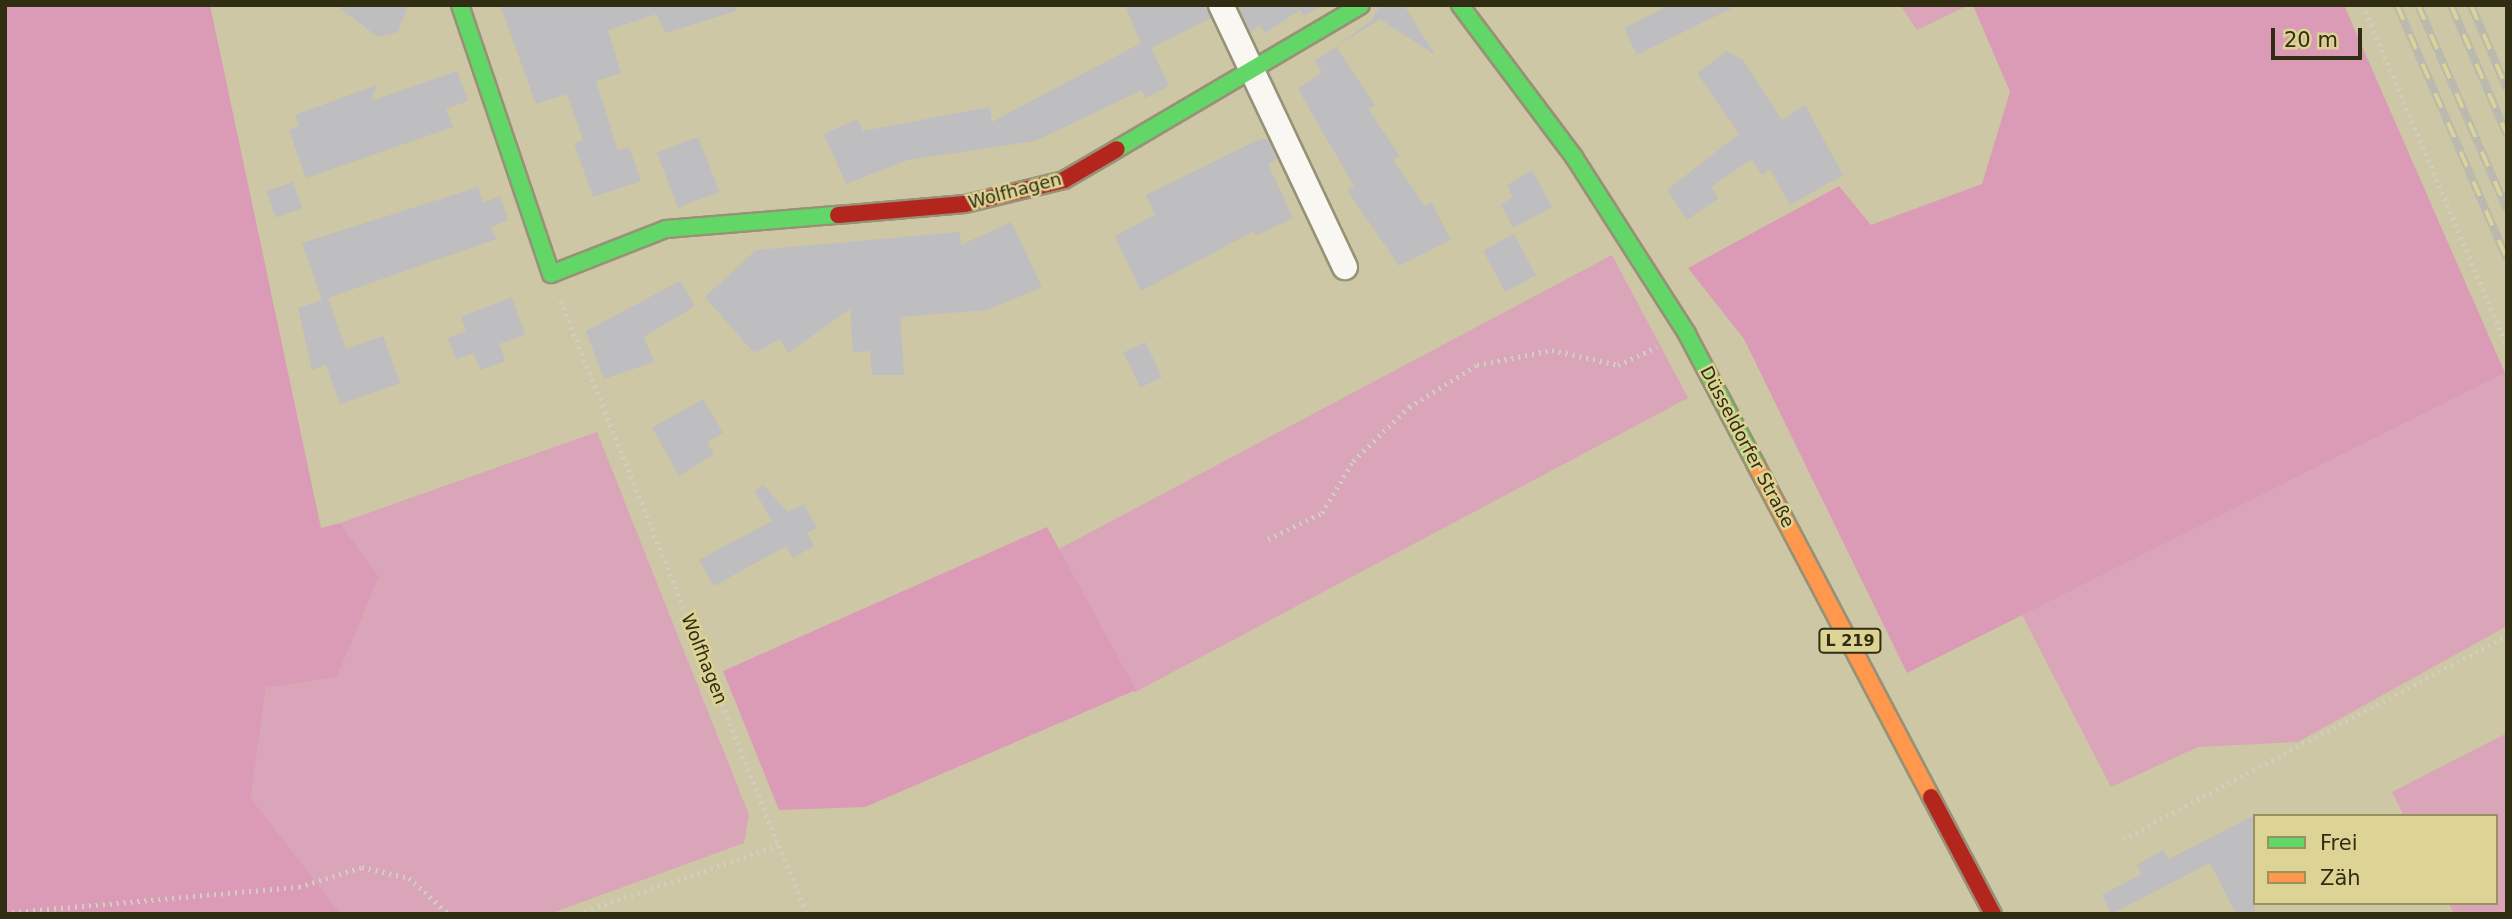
<!DOCTYPE html>
<html>
<head>
<meta charset="utf-8">
<style>
	body { margin:0 }
	#map { position:relative; width:2512px; height:919px; overflow:hidden; background:#cdc7a5; font-family:"DejaVu Sans",sans-serif }
	div>[style] { position:absolute }
	.green>* { inset:0; background:#daa5b8; transform-origin:0 0 }
	.forest>* { inset:0; background:#db9bb6 }
	.building>* { inset:0; background:#bebdbf; transform-origin:0 0 }
	.path>* { height:4.5px; margin-top:-2.25px; transform-origin:0; background:repeating-linear-gradient(90deg,#d1cfc4 0 2px,transparent 0 7px) }
	.roads { filter:drop-shadow(2px 0 #979277) drop-shadow(-2px 0 #979277) drop-shadow(0 2px #979277) drop-shadow(0 -2px #979277) }
	.street>* { height:24px; margin:-12px; padding:0 12px; transform-origin:12px; border-radius:12px; background:#f8f7f2 }
	.fast>* { height:16px; margin:-8px; padding:0 8px; transform-origin:8px; border-radius:8px; background:#63d668 }
	.slow>* { height:16px; margin:-8px; padding:0 8px; transform-origin:8px; border-radius:8px; background:#ff974d }
	.jam>* { height:16px; margin:-8px; padding:0 8px; transform-origin:8px; border-radius:8px; background:#b3261e }
	.rail>* { height:8px; margin-top:-4px; transform-origin:0; background:repeating-linear-gradient(90deg,#ddd395 0 16px,#bab9b0 0 32px); box-sizing:border-box; border-block:2px solid #bab9b0 }
	span { translate:-50% -50%; white-space:nowrap; text-align:center; line-height:1.15; -webkit-text-stroke:5px #ddd395; paint-order:stroke }
	.shield-label span { padding:2px 5px; background:#ddd395; border:2px solid; border-radius:5px; -webkit-text-stroke-width:0 }
	.shield-label { font-size:16px; color:#312d13; font-weight:700 }
	.street-label { font-size:18px; color:#312d13 }
	.frame { position:absolute; inset:0; border:7px solid #312d13; pointer-events:none }
	.legend { position:absolute; left:2253px; top:814px; width:245px; height:91px; box-sizing:border-box; background:#ddd395; border:2px solid #989161; margin:0; padding:9px 12px; list-style:none; font-size:21px; color:#312d13 }
	.legend li { display:flex; align-items:center; gap:14px; height:35px }
	.legend b { width:35px; border:2px solid #989161 }
	.scale { position:absolute; left:2271px; top:28px; width:91px; height:32px; box-sizing:border-box; border:4px solid #312d13; border-top:0; padding-left:9px; font-size:21px; line-height:24px; white-space:nowrap; color:#312d13; -webkit-text-stroke:5px #ddd395; paint-order:stroke }
</style>
</head>
<body>
<div id="map">
	<div class="green">
		<div style="clip-path:polygon(1900px 5px,1969px 5px,1917px 30px)"></div>
		<div style="left:1612px;top:255px;width:162px;height:627px;rotate:62deg"></div>
		<div style="clip-path:polygon(2505px 373px,2507px 626px,2298px 742px,2198px 747px,2111px 787px,2022px 615px)"></div>
		<div style="clip-path:polygon(597px 432px,749px 815px,744px 843px,549px 914px,341px 914px,251px 798px,266px 688px,337px 677px,379px 577px,340px 523px)"></div>
		<div style="clip-path:polygon(2507px 733px,2507px 914px,2454px 914px,2449px 903px,2496px 903px,2496px 816px,2404px 816px,2392px 792px)"></div>
	</div>
	<div class="forest">
		<div style="clip-path:polygon(5px 5px,210px 5px,321px 528px,340px 523px,379px 577px,337px 677px,266px 688px,251px 798px,341px 914px,5px 914px)"></div>
		<div style="clip-path:polygon(1973px 5px,2344px 5px,2505px 373px,1907px 673px,1744px 339px,1688px 268px,1839px 186px,1871px 225px,1982px 184px,2010px 92px)"></div>
		<div style="clip-path:polygon(1047px 527px,1136px 690px,865px 807px,779px 810px,723px 671px)"></div>
	</div>
	<div class="building">
		<div style="clip-path:polygon(336px 5px,408px 5px,398px 32px,378px 37px)"></div>
		<div style="clip-path:polygon(500px 5px,735px 5px,736px 11px,665px 33px,657px 14px,608px 30px,621px 73px,596px 81px,618px 151px,629px 147px,641px 181px,593px 197px,574px 143px,583px 140px,567px 94px,536px 104px)"></div>
		<div style="clip-path:polygon(1125px 5px,1206px 5px,1211px 18px,1151px 48px,1169px 86px,1145px 98px,1142px 90px,1035px 141px,908px 160px,846px 184px,824px 134px,857px 119px,863px 131px,990px 107px,992px 122px,1141px 43px)"></div>
		<div style="clip-path:polygon(1238px 5px,1323px 5px,1304px 16px,1300px 10px,1265px 33px,1260px 26px,1250px 32px)"></div>
		<div style="clip-path:polygon(1380px 5px,1404px 5px,1435px 55px,1380px 19px,1329px 51px,1371px 21px)"></div>
		<div style="clip-path:polygon(1670px 5px,1738px 5px,1637px 55px,1624px 28px)"></div>
		<div style="clip-path:polygon(1336px 47px,1375px 105px,1368px 109px,1400px 156px,1393px 160px,1425px 206px,1431px 202px,1451px 240px,1399px 266px,1347px 190px,1354px 186px,1298px 89px,1322px 72px,1315px 61px)"></div>
		<div style="clip-path:polygon(1727px 51px,1743px 60px,1782px 120px,1805px 105px,1843px 175px,1790px 205px,1770px 169px,1762px 175px,1752px 159px,1711px 187px,1719px 198px,1687px 220px,1667px 190px,1739px 134px,1697px 73px)"></div>
		<div style="clip-path:polygon(457px 71px,468px 101px,446px 109px,453px 127px,306px 178px,289px 130px,299px 126px,295px 115px,377px 85px,371px 101px)"></div>
		<div style="left:698px;top:137px;width:59px;height:44px;rotate:69deg"></div>
		<div style="clip-path:polygon(1260px 139px,1268px 139px,1277px 159px,1268px 164px,1293px 218px,1256px 236px,1254px 231px,1141px 291px,1115px 236px,1155px 215px,1146px 195px)"></div>
		<div style="clip-path:polygon(1532px 170px,1552px 207px,1513px 228px,1501px 204px,1513px 197px,1507px 185px)"></div>
		<div style="left:293px;top:182px;width:28px;height:28px;rotate:71deg"></div>
		<div style="clip-path:polygon(478px 187px,483px 203px,500px 196px,508px 220px,491px 227px,496px 239px,322px 300px,302px 243px)"></div>
		<div style="clip-path:polygon(1011px 222px,1042px 287px,987px 310px,900px 317px,904px 375px,872px 375px,870px 351px,853px 352px,850px 309px,788px 353px,780px 339px,754px 353px,705px 297px,756px 250px,960px 232px,961px 245px)"></div>
		<div style="left:1514px;top:234px;width:47px;height:35px;rotate:62deg"></div>
		<div style="clip-path:polygon(680px 281px,695px 306px,644px 337px,654px 362px,604px 379px,586px 331px)"></div>
		<div style="clip-path:polygon(512px 297px,525px 335px,499px 344px,506px 361px,480px 370px,474px 353px,456px 359px,448px 338px,466px 331px,461px 317px)"></div>
		<div style="clip-path:polygon(328px 298px,346px 349px,383px 336px,400px 383px,340px 404px,326px 365px,312px 370px,298px 308px)"></div>
		<div style="left:1145px;top:342px;width:39px;height:24px;rotate:64deg"></div>
		<div style="clip-path:polygon(703px 399px,723px 433px,707px 442px,714px 454px,679px 476px,652px 428px)"></div>
		<div style="clip-path:polygon(763px 485px,788px 512px,804px 504px,817px 528px,807px 533px,814px 546px,793px 558px,786px 546px,714px 586px,699px 560px,772px 521px,755px 492px)"></div>
		<div style="clip-path:polygon(2255px 815px,2255px 914px,2236px 914px,2210px 863px,2111px 914px,2102px 895px,2142px 874px,2137px 865px,2163px 850px,2169px 859px)"></div>
	</div>
	<div class="path">
		<div style="left:2363px;top:5px;width:370px;rotate:67.1deg"></div>
		<div style="left:561px;top:301px;width:587px;rotate:68.2deg"></div>
		<div style="left:779px;top:846px;width:212px;rotate:161.3deg"></div>
		<div style="left:1268px;top:539px;width:60px;rotate:-25.7deg"></div>
		<div style="left:1322px;top:513px;width:61px;rotate:-59.2deg"></div>
		<div style="left:1353px;top:461px;width:78px;rotate:-44deg"></div>
		<div style="left:1409px;top:407px;width:80px;rotate:-31.7deg"></div>
		<div style="left:1477px;top:365px;width:76px;rotate:-11.3deg"></div>
		<div style="left:1552px;top:350px;width:68px;rotate:12.8deg"></div>
		<div style="left:1618px;top:365px;width:43px;rotate:-24.8deg"></div>
		<div style="left:2123px;top:839px;width:434px;rotate:-27.9deg"></div>
		<div style="left:779px;top:846px;width:74px;rotate:67.6deg"></div>
		<div style="left:5px;top:913px;width:295px;rotate:-5.1deg"></div>
		<div style="left:299px;top:887px;width:66px;rotate:-17.6deg"></div>
		<div style="left:362px;top:867px;width:48px;rotate:13.2deg"></div>
		<div style="left:409px;top:878px;width:54px;rotate:42deg"></div>
	</div>
	<div class="roads">
		<div class="street">
			<div style="left:1221px;top:5px;width:290px;rotate:64.7deg"></div>
		</div>
		<div class="fast">
			<div style="left:460px;top:5px;width:284px;rotate:71.3deg"></div>
			<div style="left:551px;top:274px;width:123px;rotate:-21.4deg"></div>
			<div style="left:666px;top:229px;width:173px;rotate:-4.7deg"></div>
			<div style="left:1460px;top:5px;width:190px;rotate:53.1deg"></div>
			<div style="left:1574px;top:157px;width:210px;rotate:57.4deg"></div>
			<div style="left:1687px;top:334px;width:148px;rotate:62.2deg"></div>
			<div style="left:1117px;top:149px;width:283px;rotate:-30.5deg"></div>
		</div>
		<div class="slow">
			<div style="left:1756px;top:465px;width:375px;rotate:62.2deg"></div>
		</div>
		<div class="jam">
			<div style="left:838px;top:215px;width:127px;rotate:-5deg"></div>
			<div style="left:965px;top:204px;width:102px;rotate:-13.6deg"></div>
			<div style="left:1064px;top:180px;width:61px;rotate:-30.3deg"></div>
			<div style="left:1931px;top:797px;width:132px;rotate:62.1deg"></div>
		</div>
	</div>
	<div class="rail">
		<div style="left:2397px;top:5px;width:277px;rotate:66.6deg"></div>
		<div style="left:2418px;top:5px;width:223px;rotate:66.5deg"></div>
		<div style="left:2451px;top:5px;width:142px;rotate:66.7deg"></div>
		<div style="left:2471px;top:5px;width:91px;rotate:66.8deg"></div>
	</div>
	<div class="shield-label">
		<span style="left:1850px;top:641px">L 219</span>
	</div>
	<div class="street-label">
		<span style="left:1015px;top:191px;rotate:-15deg">Wolfhagen</span>
		<span style="left:1747px;top:447px;rotate:62deg">Düsseldorfer Straße</span>
		<span style="left:704px;top:659px;rotate:68deg">Wolfhagen</span>
	</div>
	<div class="frame"></div>
	<ul class="legend">
	<li><b style="height:9px;background:#63d668"></b>Frei</li>
	<li><b style="height:9px;background:#ff974d"></b>Zäh</li>
	</ul>
	<div class="scale">20 m</div>
</div>
</body>
</html>
